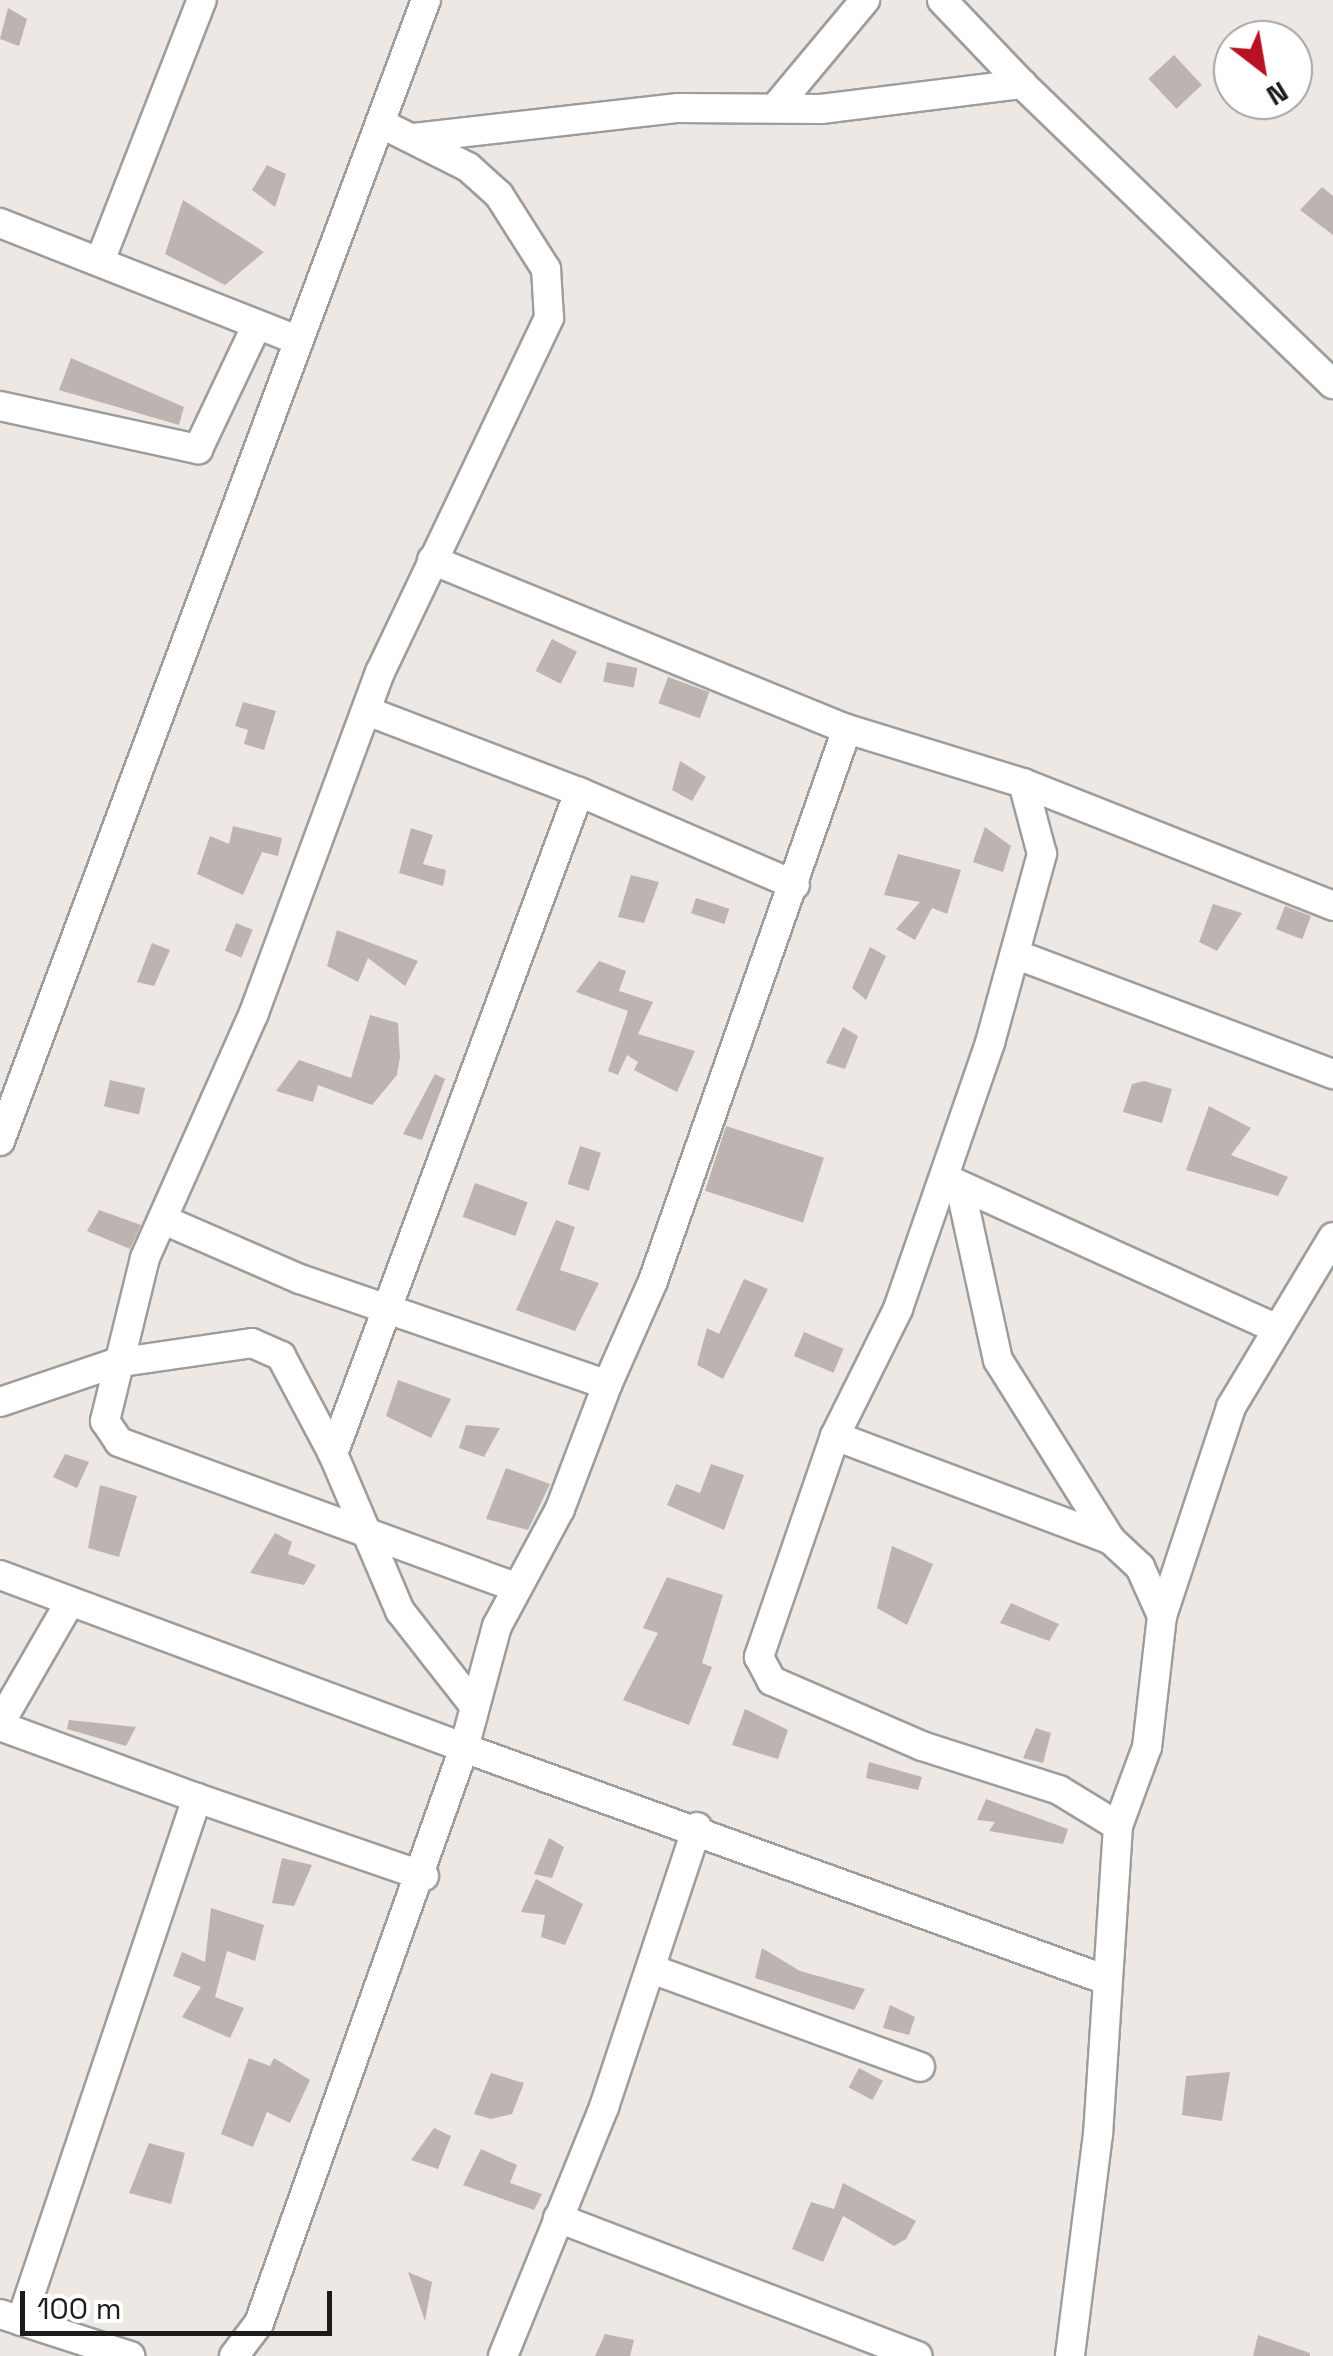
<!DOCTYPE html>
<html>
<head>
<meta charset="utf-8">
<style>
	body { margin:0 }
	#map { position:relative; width:1333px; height:2356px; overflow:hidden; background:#ede8e3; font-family:"Space Grotesk",sans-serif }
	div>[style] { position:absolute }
	.building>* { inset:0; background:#bdb3b0; transform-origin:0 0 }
	.roads { filter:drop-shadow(2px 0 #9d9d9d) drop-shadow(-2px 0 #9d9d9d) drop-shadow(0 2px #9d9d9d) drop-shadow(0 -2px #9d9d9d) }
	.minor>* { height:28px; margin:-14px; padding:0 14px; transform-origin:14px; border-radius:14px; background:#fff }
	span { translate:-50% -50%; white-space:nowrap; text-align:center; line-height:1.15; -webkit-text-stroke:10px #fff; paint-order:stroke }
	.north { position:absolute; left:1213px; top:20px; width:100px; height:100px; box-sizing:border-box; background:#fff; border:2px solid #a4a4a4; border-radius:50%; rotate:149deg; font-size:28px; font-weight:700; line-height:40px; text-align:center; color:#1c1c1c }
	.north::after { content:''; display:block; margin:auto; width:35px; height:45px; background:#b71124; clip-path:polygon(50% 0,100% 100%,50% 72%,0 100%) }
	.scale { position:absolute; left:20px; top:2291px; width:312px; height:45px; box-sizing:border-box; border:5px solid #1c1c1c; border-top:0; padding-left:12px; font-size:30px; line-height:35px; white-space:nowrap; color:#1c1c1c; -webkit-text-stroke:8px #fff; paint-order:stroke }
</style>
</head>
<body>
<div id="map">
	<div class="building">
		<div style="clip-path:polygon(8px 8px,27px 19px,19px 46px,0 39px)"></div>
		<div style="left:1174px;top:55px;width:41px;height:35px;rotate:47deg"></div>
		<div style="clip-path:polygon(267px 165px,286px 174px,275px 207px,252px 190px)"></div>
		<div style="clip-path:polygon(1322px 187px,1333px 196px,1333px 235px,1300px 210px)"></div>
		<div style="clip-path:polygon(183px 200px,264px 252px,225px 285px,165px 254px)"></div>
		<div style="clip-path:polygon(71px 358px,184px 407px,179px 425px,59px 390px)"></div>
		<div style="left:552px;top:639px;width:28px;height:36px;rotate:27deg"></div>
		<div style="left:607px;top:662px;width:31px;height:20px;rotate:11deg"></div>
		<div style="left:668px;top:677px;width:44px;height:28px;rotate:20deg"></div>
		<div style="clip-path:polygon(243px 702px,276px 711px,264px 750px,244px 744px,248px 730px,235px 726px)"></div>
		<div style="clip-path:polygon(680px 761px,706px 777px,692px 801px,672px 790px)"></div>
		<div style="clip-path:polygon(233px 826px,282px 838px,278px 856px,262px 852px,243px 895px,197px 874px,210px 836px,229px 844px)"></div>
		<div style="clip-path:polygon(985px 827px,1011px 846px,1003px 872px,973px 862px)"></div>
		<div style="clip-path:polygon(411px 828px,433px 835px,423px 864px,446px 870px,443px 886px,399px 873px)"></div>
		<div style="clip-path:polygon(898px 854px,961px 870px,947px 914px,932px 908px,915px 940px,896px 929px,920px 902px,884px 895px)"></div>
		<div style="clip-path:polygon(631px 875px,659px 882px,644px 923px,618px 917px)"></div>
		<div style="left:696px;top:898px;width:35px;height:16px;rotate:18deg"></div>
		<div style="clip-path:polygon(1213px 904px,1242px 913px,1217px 951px,1199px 942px)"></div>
		<div style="left:1285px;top:906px;width:28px;height:25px;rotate:21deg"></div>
		<div style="left:236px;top:923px;width:18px;height:30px;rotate:22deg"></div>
		<div style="clip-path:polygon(337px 930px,418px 961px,405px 986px,368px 958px,358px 982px,327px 966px)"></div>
		<div style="clip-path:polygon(152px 943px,170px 950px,154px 986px,137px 982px)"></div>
		<div style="clip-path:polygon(870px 947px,886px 956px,866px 1000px,852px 988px)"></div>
		<div style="clip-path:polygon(599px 961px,626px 971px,619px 991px,653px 1002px,638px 1034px,695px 1051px,677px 1092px,634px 1070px,638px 1062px,627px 1055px,618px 1075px,608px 1071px,628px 1011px,576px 992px)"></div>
		<div style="clip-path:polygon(370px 1015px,398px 1023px,400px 1057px,397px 1075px,372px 1105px,318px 1085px,313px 1102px,276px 1091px,299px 1060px,351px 1078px)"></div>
		<div style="clip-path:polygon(843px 1027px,858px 1036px,845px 1069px,826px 1063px)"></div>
		<div style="clip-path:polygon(435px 1074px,445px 1079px,422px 1140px,403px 1134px)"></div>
		<div style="left:110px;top:1080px;width:36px;height:27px;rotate:13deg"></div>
		<div style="clip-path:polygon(1144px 1081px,1172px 1089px,1162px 1123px,1123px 1112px,1132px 1084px)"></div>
		<div style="clip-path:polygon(1209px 1106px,1251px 1128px,1231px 1155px,1288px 1177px,1278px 1196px,1186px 1170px)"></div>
		<div style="left:726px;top:1126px;width:103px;height:68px;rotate:18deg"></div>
		<div style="left:580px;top:1146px;width:22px;height:40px;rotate:18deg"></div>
		<div style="left:475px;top:1183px;width:56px;height:36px;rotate:20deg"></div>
		<div style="clip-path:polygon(99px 1210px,141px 1225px,130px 1249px,87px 1231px)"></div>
		<div style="clip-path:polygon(556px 1220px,575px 1227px,560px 1270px,599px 1283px,575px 1331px,516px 1310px)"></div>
		<div style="clip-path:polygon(744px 1279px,768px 1289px,723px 1379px,697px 1365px,707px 1328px,719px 1334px)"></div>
		<div style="left:804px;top:1332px;width:43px;height:26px;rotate:23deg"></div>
		<div style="clip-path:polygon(398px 1380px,451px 1399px,431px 1438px,386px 1416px)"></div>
		<div style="clip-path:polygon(466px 1425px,500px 1428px,484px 1457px,459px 1448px)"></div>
		<div style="clip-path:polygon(65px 1454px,89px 1462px,77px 1488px,53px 1477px)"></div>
		<div style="clip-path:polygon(711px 1464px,744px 1475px,724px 1530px,667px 1505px,676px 1484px,700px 1493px)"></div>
		<div style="clip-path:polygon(506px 1468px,550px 1484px,528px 1530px,486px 1519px)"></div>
		<div style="clip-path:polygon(100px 1485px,137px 1496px,119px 1557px,88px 1548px)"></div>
		<div style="clip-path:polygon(275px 1533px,292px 1542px,288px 1554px,316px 1565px,304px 1585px,250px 1573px)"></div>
		<div style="clip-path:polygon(892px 1546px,933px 1564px,907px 1625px,877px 1608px)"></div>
		<div style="clip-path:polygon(667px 1577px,723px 1595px,702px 1663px,712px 1667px,689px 1725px,623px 1700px,658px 1633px,643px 1628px)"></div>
		<div style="clip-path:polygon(1011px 1603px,1059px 1624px,1049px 1641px,1000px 1623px)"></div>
		<div style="clip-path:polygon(745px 1709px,788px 1730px,778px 1759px,732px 1745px)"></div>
		<div style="clip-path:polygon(69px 1720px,136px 1727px,126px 1746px,67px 1729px)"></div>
		<div style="clip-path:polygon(1036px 1728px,1051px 1733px,1043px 1763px,1023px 1758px)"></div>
		<div style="clip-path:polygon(869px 1762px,922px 1777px,918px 1790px,866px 1778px)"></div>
		<div style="clip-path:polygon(986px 1799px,1068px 1829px,1063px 1844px,989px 1831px,995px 1822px,977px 1820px)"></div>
		<div style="clip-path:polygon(549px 1838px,564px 1847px,552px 1878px,534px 1874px)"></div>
		<div style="clip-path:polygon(282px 1858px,312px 1865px,294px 1906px,272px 1903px)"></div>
		<div style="clip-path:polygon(536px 1879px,583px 1904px,565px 1945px,541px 1937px,545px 1915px,521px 1912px)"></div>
		<div style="clip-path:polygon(211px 1908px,264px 1925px,255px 1961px,227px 1951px,215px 1997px,244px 2008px,230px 2038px,182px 2017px,201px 1987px,173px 1976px,182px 1952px,205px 1962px)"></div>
		<div style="clip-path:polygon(762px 1948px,800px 1971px,865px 1989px,854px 2010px,755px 1978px)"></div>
		<div style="clip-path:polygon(890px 2005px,915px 2017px,909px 2035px,883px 2028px)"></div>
		<div style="clip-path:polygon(249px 2058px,270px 2066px,274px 2058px,310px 2080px,290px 2123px,267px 2112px,253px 2147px,221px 2134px)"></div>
		<div style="left:859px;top:2068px;width:27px;height:22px;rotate:28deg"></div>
		<div style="clip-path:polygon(1230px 2072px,1222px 2121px,1182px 2115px,1186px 2076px)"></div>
		<div style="clip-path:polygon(491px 2073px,524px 2083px,512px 2114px,491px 2119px,474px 2114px)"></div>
		<div style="clip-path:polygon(434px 2128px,451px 2136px,438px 2169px,411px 2160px)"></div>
		<div style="clip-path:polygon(149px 2143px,185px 2153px,171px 2204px,129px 2193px)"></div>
		<div style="clip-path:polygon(481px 2149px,517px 2165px,510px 2183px,542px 2194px,534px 2210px,463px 2185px)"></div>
		<div style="clip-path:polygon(843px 2183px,916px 2221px,906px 2239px,894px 2246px,843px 2216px,823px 2262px,792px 2249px,811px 2202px,834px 2209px)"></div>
		<div style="clip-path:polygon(408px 2272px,432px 2282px,425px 2321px)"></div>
		<div style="clip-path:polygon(605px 2334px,634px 2340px,630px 2356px,595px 2356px)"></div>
		<div style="clip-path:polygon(1258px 2335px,1310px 2353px,1310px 2356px,1253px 2356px)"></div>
	</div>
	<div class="roads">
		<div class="minor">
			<div style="left:942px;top:0;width:116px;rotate:46.4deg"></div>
			<div style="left:775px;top:108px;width:141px;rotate:-50.2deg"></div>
			<div style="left:380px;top:123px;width:98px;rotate:26.6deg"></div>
			<div style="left:468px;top:167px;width:42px;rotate:42.1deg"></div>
			<div style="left:499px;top:195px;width:88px;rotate:57.6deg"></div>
			<div style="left:546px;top:269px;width:49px;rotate:86.5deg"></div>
			<div style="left:549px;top:318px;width:392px;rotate:115.5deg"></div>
			<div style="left:380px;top:672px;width:364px;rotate:110.3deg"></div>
			<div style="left:254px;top:1013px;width:268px;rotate:114deg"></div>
			<div style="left:145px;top:1258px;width:168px;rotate:103.8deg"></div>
			<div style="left:105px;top:1421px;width:25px;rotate:56deg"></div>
			<div style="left:119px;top:1442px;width:419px;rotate:20.1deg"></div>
			<div style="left:414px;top:138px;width:266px;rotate:-6.5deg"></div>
			<div style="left:678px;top:108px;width:143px;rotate:0.4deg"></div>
			<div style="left:821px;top:109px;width:203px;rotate:-7.1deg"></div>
			<div style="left:1022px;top:84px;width:432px;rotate:44deg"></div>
			<div style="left:0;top:223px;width:319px;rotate:21.5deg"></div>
			<div style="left:100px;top:261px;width:280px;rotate:-68.7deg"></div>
			<div style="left:0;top:406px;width:203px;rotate:12.3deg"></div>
			<div style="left:198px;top:449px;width:137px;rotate:-64.6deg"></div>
			<div style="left:432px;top:560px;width:448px;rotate:22.2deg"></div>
			<div style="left:847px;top:729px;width:184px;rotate:17.1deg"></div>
			<div style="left:1023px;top:783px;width:334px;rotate:21.6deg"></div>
			<div style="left:367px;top:711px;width:227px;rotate:20.9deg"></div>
			<div style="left:1023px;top:783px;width:73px;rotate:75deg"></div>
			<div style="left:1042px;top:854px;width:196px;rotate:105.4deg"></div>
			<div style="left:990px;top:1043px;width:281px;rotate:109.1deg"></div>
			<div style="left:898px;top:1309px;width:142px;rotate:116.4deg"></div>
			<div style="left:835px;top:1436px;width:234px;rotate:109deg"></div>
			<div style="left:759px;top:1657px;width:27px;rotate:62deg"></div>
			<div style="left:772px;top:1681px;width:163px;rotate:23.4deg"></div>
			<div style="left:922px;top:1746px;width:144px;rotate:17.8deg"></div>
			<div style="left:1059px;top:1790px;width:69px;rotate:31.4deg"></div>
			<div style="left:1015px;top:954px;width:340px;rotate:20.7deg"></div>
			<div style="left:0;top:1141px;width:1218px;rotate:-69.53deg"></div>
			<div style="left:951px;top:1181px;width:354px;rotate:24.4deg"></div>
			<div style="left:960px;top:1186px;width:178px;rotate:77.7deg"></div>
			<div style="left:998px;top:1360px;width:213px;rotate:57.9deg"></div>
			<div style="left:164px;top:1220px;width:148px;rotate:23.5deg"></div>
			<div style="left:300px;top:1279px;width:325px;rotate:19deg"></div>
			<div style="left:607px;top:1385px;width:114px;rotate:-66.1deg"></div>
			<div style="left:653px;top:1281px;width:585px;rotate:-70.64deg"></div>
			<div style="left:0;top:1402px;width:121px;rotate:-18.7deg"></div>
			<div style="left:115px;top:1363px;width:138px;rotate:-8.3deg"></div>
			<div style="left:252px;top:1343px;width:32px;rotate:24deg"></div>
			<div style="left:281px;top:1356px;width:111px;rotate:62deg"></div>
			<div style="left:835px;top:1436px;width:295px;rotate:20.6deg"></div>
			<div style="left:1111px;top:1540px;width:40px;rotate:43deg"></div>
			<div style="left:1140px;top:1567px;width:54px;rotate:65.8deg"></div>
			<div style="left:1162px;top:1616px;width:132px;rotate:96.5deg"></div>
			<div style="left:1147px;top:1747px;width:84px;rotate:110.2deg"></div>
			<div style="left:1118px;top:1826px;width:309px;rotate:93.7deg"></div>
			<div style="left:1098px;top:2134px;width:224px;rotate:97.2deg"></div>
			<div style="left:0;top:1575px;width:495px;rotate:20.4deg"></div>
			<div style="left:464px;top:1748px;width:126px;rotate:-74.9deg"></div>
			<div style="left:497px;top:1626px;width:133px;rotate:-61.7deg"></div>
			<div style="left:560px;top:1509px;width:133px;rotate:-69.2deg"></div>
			<div style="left:1162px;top:1616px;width:220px;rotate:-71.7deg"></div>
			<div style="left:1231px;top:1407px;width:198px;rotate:-59deg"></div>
			<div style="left:472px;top:1703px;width:117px;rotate:-128deg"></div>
			<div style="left:400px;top:1611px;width:171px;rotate:-113.1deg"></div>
			<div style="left:333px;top:1454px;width:706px;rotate:-69.61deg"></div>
			<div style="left:579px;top:792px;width:235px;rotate:23.3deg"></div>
			<div style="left:0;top:1723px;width:136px;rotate:-60deg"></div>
			<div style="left:0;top:1726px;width:210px;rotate:20.1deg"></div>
			<div style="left:654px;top:1970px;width:283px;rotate:20deg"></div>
			<div style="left:558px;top:2218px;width:385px;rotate:21deg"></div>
			<div style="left:0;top:2314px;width:137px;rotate:17.9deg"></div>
			<div style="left:21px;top:2321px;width:552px;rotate:-71.4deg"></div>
			<div style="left:197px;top:1798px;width:240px;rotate:19deg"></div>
			<div style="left:234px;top:2356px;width:41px;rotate:-52.9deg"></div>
			<div style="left:259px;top:2323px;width:610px;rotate:-70.38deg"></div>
			<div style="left:464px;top:1748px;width:680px;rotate:19.85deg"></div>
			<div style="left:503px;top:2356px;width:269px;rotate:-67.9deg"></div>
			<div style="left:604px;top:2107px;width:295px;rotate:-71.6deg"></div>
		</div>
	</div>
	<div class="north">N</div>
	<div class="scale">100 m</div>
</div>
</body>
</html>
